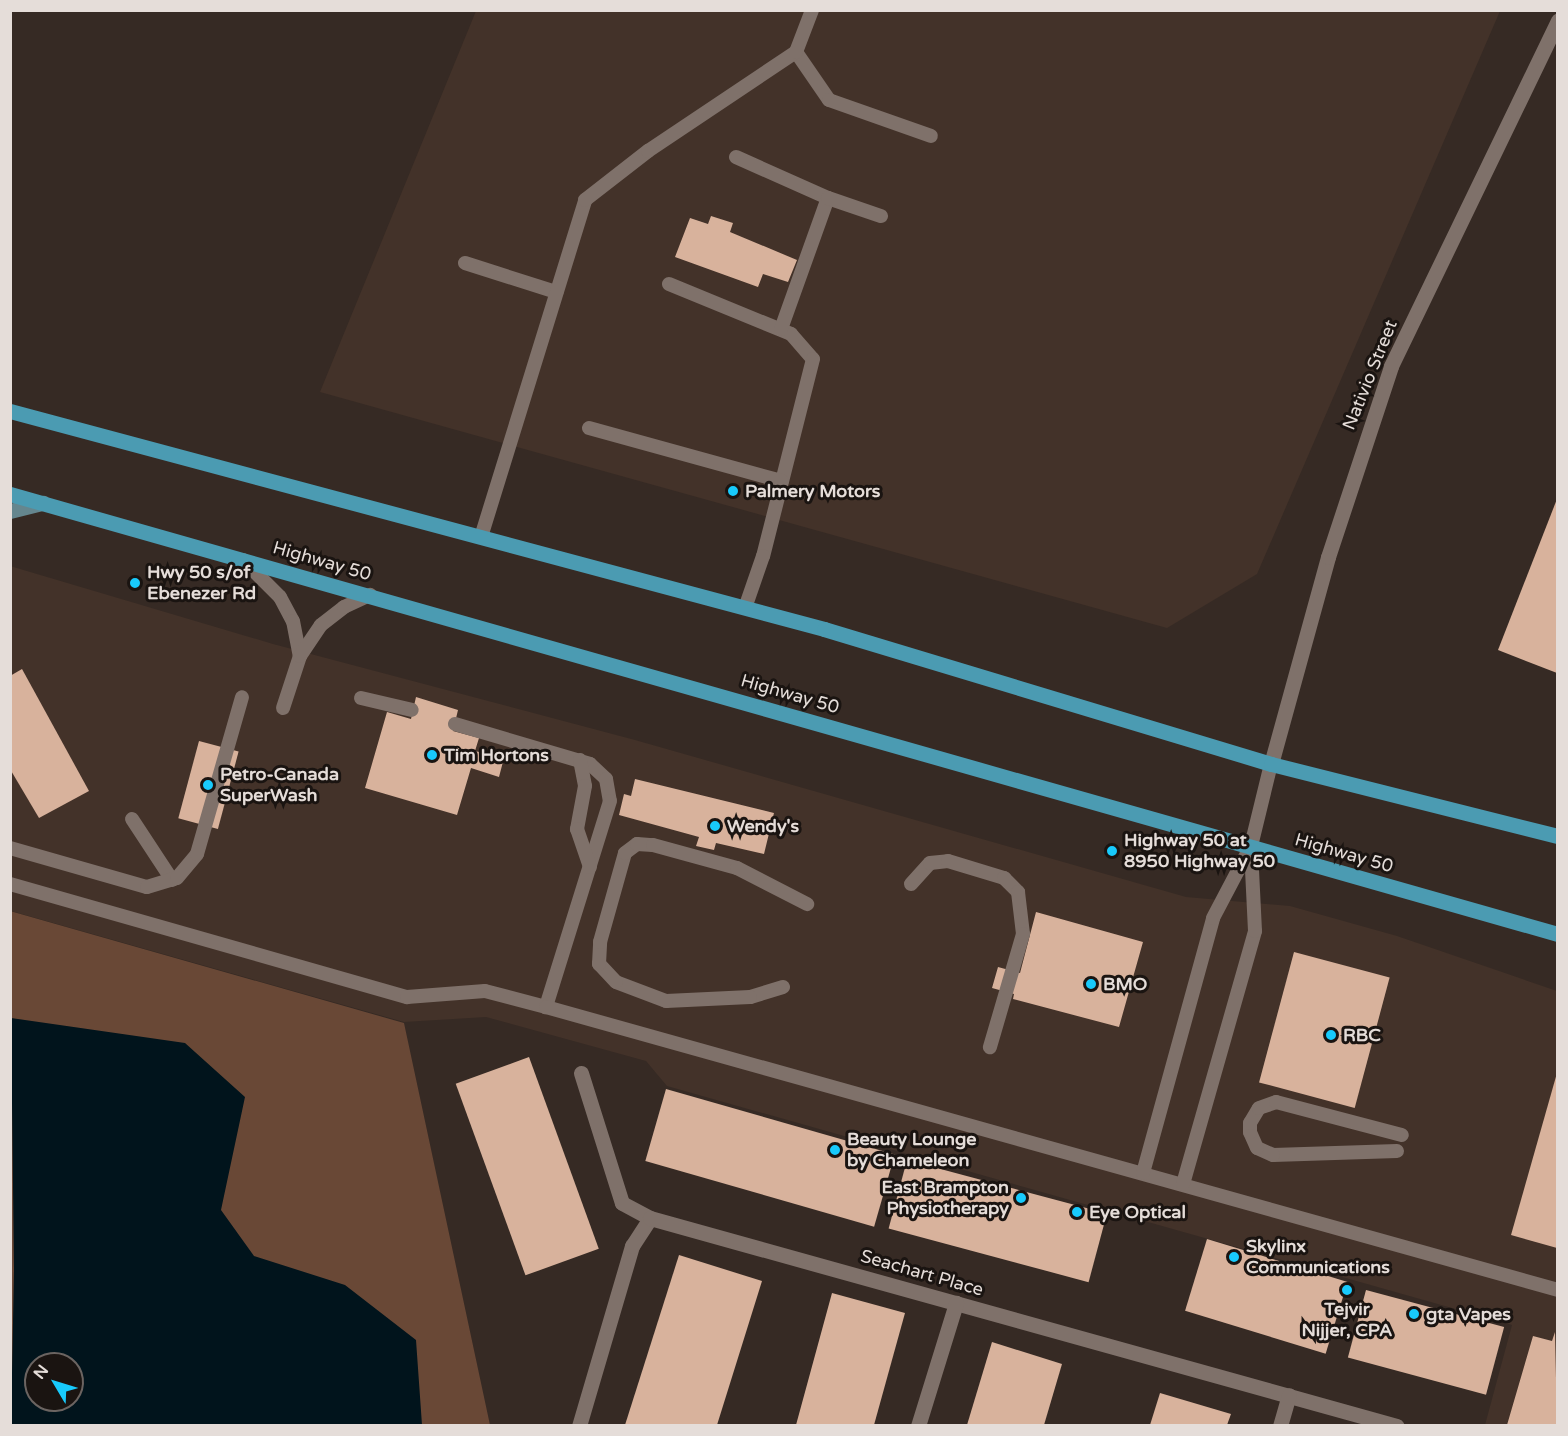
<!DOCTYPE html>
<html>
<head>
<meta charset="utf-8">
<style>
	body { margin:0 }
	#map { position:relative; width:1568px; height:1436px; overflow:hidden; background:#362a24; font-family:"Varela Round",sans-serif }
	div>[style] { position:absolute }
	.built>* { inset:0; background:#433229 }
	.green>* { inset:0; background:#694836 }
	.water>* { inset:0; background:#01141c }
	.building>* { inset:0; background:#d8b29c; transform-origin:0 0 }
	.lane>* { height:14px; margin:-7px; padding:0 7px; transform-origin:7px; border-radius:7px; background:#7f716a }
	.street>* { height:15px; margin:-7.5px; padding:0 7.5px; transform-origin:7.5px; border-radius:7.5px; background:#7f716a }
	.secondary>* { height:15px; margin:-7.5px; padding:0 7.5px; transform-origin:7.5px; border-radius:7.5px; background:#65868e }
	.primary>* { height:15px; margin:-7.5px; padding:0 7.5px; transform-origin:7.5px; border-radius:7.5px; background:#4b9bb2 }
	.dots>* { width:16px; height:16px; translate:-50% -50%; box-sizing:border-box; border:3px solid #1a1411; border-radius:50% }
	span { translate:-50% -50%; white-space:nowrap; text-align:center; line-height:1.15; -webkit-text-stroke:6px #1a1411; paint-order:stroke }
	.street-label { font-size:18px; color:#e5ddd9 }
	.poi-label { font-size:18px; color:#e5ddd9; font-weight:700 }
	.left { translate:0 -50%; text-align:left }
	.right { translate:-100% -50%; text-align:right }
	.frame { position:absolute; inset:0; border:12px solid #e5ddd9; pointer-events:none }
	.north { position:absolute; left:24px; top:1352px; width:60px; height:60px; box-sizing:border-box; background:#1a1411; border:2px solid #6b6461; border-radius:50%; rotate:308deg; font-size:16px; font-weight:700; line-height:24px; text-align:center; color:#e5ddd9 }
	.north::after { content:''; display:block; margin:auto; width:21px; height:27px; background:#18cafc; clip-path:polygon(50% 0,100% 100%,50% 72%,0 100%) }
</style>
</head>
<body>
<div id="map">
	<div class="built">
		<div style="clip-path:polygon(476px 11px,1500px 11px,1257px 574px,1167px 628px,320px 392px)"></div>
		<div style="clip-path:polygon(10px 566px,273px 644px,635px 740px,1186px 897px,1290px 906px,1397px 936px,1557px 991px,1557px 1425px,1485px 1425px,1512px 1325px,667px 1086px,646px 1061px,486px 1017px,404px 1022px,11px 911px)"></div>
	</div>
	<div class="green">
		<div style="clip-path:polygon(evenodd,10px 911px,404px 1023px,490px 1425px,11px 1425px,10px 911px,36px 1364px,72px 1364px,72px 1400px,36px 1400px,36px 1364px)"></div>
	</div>
	<div class="water">
		<div style="clip-path:polygon(evenodd,11px 1018px,185px 1043px,245px 1097px,221px 1210px,254px 1256px,345px 1285px,416px 1340px,422px 1425px,11px 1425px,14px 1270px,11px 1018px,36px 1364px,72px 1364px,72px 1400px,36px 1400px,36px 1364px)"></div>
	</div>
	<div class="building">
		<div style="clip-path:polygon(711px 216px,733px 223px,730px 232px,797px 260px,788px 282px,763px 274px,758px 287px,675px 257px,690px 218px,708px 224px)"></div>
		<div style="clip-path:polygon(1557px 499px,1557px 673px,1498px 650px)"></div>
		<div style="clip-path:polygon(22px 669px,89px 791px,39px 818px,10px 769px,10px 676px)"></div>
		<div style="clip-path:polygon(416px 697px,458px 710px,453px 731px,479px 738px,475px 751px,504px 758px,499px 777px,471px 768px,457px 815px,365px 788px,387px 712px,411px 719px)"></div>
		<div style="left:199px;top:741px;width:41px;height:80px;rotate:15deg"></div>
		<div style="clip-path:polygon(635px 779px,774px 813px,764px 854px,716px 843px,714px 850px,696px 846px,699px 837px,619px 815px,624px 794px,631px 796px)"></div>
		<div style="clip-path:polygon(1036px 912px,1143px 942px,1119px 1027px,1013px 999px,1014px 994px,992px 988px,998px 967px,1020px 973px)"></div>
		<div style="left:1294px;top:952px;width:99px;height:135px;rotate:15deg"></div>
		<div style="left:529px;top:1057px;width:204px;height:78px;rotate:70deg"></div>
		<div style="clip-path:polygon(1557px 1073px,1557px 1248px,1511px 1235px)"></div>
		<div style="left:666px;top:1089px;width:238px;height:75px;rotate:16deg"></div>
		<div style="left:907px;top:1160px;width:207px;height:71px;rotate:15deg"></div>
		<div style="left:1207px;top:1239px;width:147px;height:75px;rotate:17deg"></div>
		<div style="clip-path:polygon(679px 1255px,762px 1281px,717px 1425px,625px 1425px)"></div>
		<div style="left:1366px;top:1290px;width:143px;height:70px;rotate:15deg"></div>
		<div style="clip-path:polygon(832px 1293px,905px 1313px,874px 1425px,796px 1425px)"></div>
		<div style="clip-path:polygon(1555px 1332px,1557px 1425px,1507px 1425px,1533px 1336px,1552px 1341px)"></div>
		<div style="clip-path:polygon(992px 1342px,1062px 1364px,1044px 1425px,967px 1425px)"></div>
		<div style="clip-path:polygon(1160px 1393px,1231px 1414px,1227px 1425px,1150px 1425px)"></div>
	</div>
	<div class="lane">
		<div style="left:796px;top:52px;width:58px;rotate:55.5deg"></div>
		<div style="left:829px;top:100px;width:108px;rotate:19.4deg"></div>
		<div style="left:736px;top:157px;width:101px;rotate:24deg"></div>
		<div style="left:465px;top:263px;width:96px;rotate:17.7deg"></div>
		<div style="left:669px;top:284px;width:132px;rotate:22.3deg"></div>
		<div style="left:791px;top:334px;width:33px;rotate:49deg"></div>
		<div style="left:813px;top:359px;width:203px;rotate:104.2deg"></div>
		<div style="left:763px;top:556px;width:55px;rotate:109.1deg"></div>
		<div style="left:781px;top:329px;width:139px;rotate:-70.3deg"></div>
		<div style="left:828px;top:198px;width:56px;rotate:18.8deg"></div>
		<div style="left:589px;top:428px;width:200px;rotate:15.4deg"></div>
		<div style="left:481px;top:537px;width:353px;rotate:-72.8deg"></div>
		<div style="left:585px;top:200px;width:80px;rotate:-37.9deg"></div>
		<div style="left:648px;top:151px;width:178px;rotate:-33.8deg"></div>
		<div style="left:796px;top:52px;width:45px;rotate:-69.1deg"></div>
		<div style="left:243px;top:560px;width:52px;rotate:45deg"></div>
		<div style="left:280px;top:597px;width:27px;rotate:62deg"></div>
		<div style="left:293px;top:621px;width:36px;rotate:79deg"></div>
		<div style="left:361px;top:698px;width:52px;rotate:13.2deg"></div>
		<div style="left:283px;top:708px;width:55px;rotate:-71.9deg"></div>
		<div style="left:300px;top:656px;width:37px;rotate:-56deg"></div>
		<div style="left:321px;top:625px;width:29px;rotate:-38deg"></div>
		<div style="left:344px;top:607px;width:29px;rotate:-25deg"></div>
		<div style="left:455px;top:724px;width:141px;rotate:16.5deg"></div>
		<div style="left:590px;top:764px;width:22px;rotate:43deg"></div>
		<div style="left:606px;top:779px;width:22px;rotate:80deg"></div>
		<div style="left:610px;top:801px;width:216px;rotate:107.3deg"></div>
		<div style="left:580px;top:760px;width:26px;rotate:79deg"></div>
		<div style="left:585px;top:786px;width:44px;rotate:100.5deg"></div>
		<div style="left:577px;top:829px;width:40px;rotate:71.1deg"></div>
		<div style="left:132px;top:819px;width:73px;rotate:56.7deg"></div>
		<div style="left:10px;top:848px;width:142px;rotate:15.9deg"></div>
		<div style="left:147px;top:887px;width:31px;rotate:-17deg"></div>
		<div style="left:177px;top:878px;width:31px;rotate:-50deg"></div>
		<div style="left:197px;top:854px;width:163px;rotate:-74deg"></div>
		<div style="left:10px;top:884px;width:413px;rotate:15.9deg"></div>
		<div style="left:407px;top:997px;width:78px;rotate:-4.4deg"></div>
		<div style="left:485px;top:991px;width:63px;rotate:14.7deg"></div>
		<div style="left:546px;top:1007px;width:1051px;rotate:15.62deg"></div>
		<div style="left:911px;top:884px;width:28px;rotate:-48deg"></div>
		<div style="left:930px;top:863px;width:18px;rotate:-6deg"></div>
		<div style="left:948px;top:861px;width:59px;rotate:16.9deg"></div>
		<div style="left:1004px;top:878px;width:20px;rotate:45deg"></div>
		<div style="left:1018px;top:892px;width:42px;rotate:83.2deg"></div>
		<div style="left:1023px;top:934px;width:118px;rotate:106.3deg"></div>
		<div style="left:783px;top:987px;width:34px;rotate:163deg"></div>
		<div style="left:750px;top:997px;width:84px;rotate:177.3deg"></div>
		<div style="left:666px;top:1001px;width:53px;rotate:-159.2deg"></div>
		<div style="left:616px;top:982px;width:25px;rotate:-133deg"></div>
		<div style="left:599px;top:964px;width:22px;rotate:-87deg"></div>
		<div style="left:600px;top:942px;width:92px;rotate:-74.3deg"></div>
		<div style="left:625px;top:853px;width:15px;rotate:-37deg"></div>
		<div style="left:637px;top:844px;width:16px;rotate:4deg"></div>
		<div style="left:653px;top:845px;width:87px;rotate:15.3deg"></div>
		<div style="left:737px;top:868px;width:79px;rotate:27.2deg"></div>
		<div style="left:1397px;top:1151px;width:124px;rotate:178.2deg"></div>
		<div style="left:1273px;top:1155px;width:17px;rotate:-156deg"></div>
		<div style="left:1257px;top:1148px;width:17px;rotate:-114deg"></div>
		<div style="left:1250px;top:1132px;width:9px;rotate:-90deg"></div>
		<div style="left:1250px;top:1123px;width:17px;rotate:-59deg"></div>
		<div style="left:1259px;top:1108px;width:18px;rotate:-19deg"></div>
		<div style="left:1276px;top:1102px;width:130px;rotate:14.7deg"></div>
		<div style="left:1143px;top:1173px;width:264px;rotate:-74.6deg"></div>
		<div style="left:1213px;top:918px;width:81px;rotate:-62.2deg"></div>
		<div style="left:1251px;top:846px;width:84px;rotate:-76.3deg"></div>
		<div style="left:1183px;top:1184px;width:263px;rotate:-74.1deg"></div>
		<div style="left:1255px;top:931px;width:83px;rotate:-92.8deg"></div>
	</div>
	<div class="street">
		<div style="left:1271px;top:764px;width:215px;rotate:-74.6deg"></div>
		<div style="left:1328px;top:557px;width:201px;rotate:-71.7deg"></div>
		<div style="left:1391px;top:366px;width:384px;rotate:-64.2deg"></div>
		<div style="left:581px;top:1073px;width:136px;rotate:72.5deg"></div>
		<div style="left:622px;top:1203px;width:32px;rotate:28deg"></div>
		<div style="left:579px;top:1426px;width:188px;rotate:-73.6deg"></div>
		<div style="left:632px;top:1246px;width:33px;rotate:-57deg"></div>
		<div style="left:650px;top:1218px;width:775px;rotate:15.56deg"></div>
		<div style="left:918px;top:1426px;width:129px;rotate:-72.8deg"></div>
		<div style="left:1280px;top:1426px;width:32px;rotate:-74deg"></div>
	</div>
	<div class="secondary">
		<div style="left:10px;top:511px;width:34px;rotate:-14deg"></div>
	</div>
	<div class="primary">
		<div style="left:10px;top:411px;width:843px;rotate:14.99deg"></div>
		<div style="left:824px;top:629px;width:467px;rotate:16.8deg"></div>
		<div style="left:1271px;top:764px;width:296px;rotate:14.1deg"></div>
		<div style="left:10px;top:494px;width:1609px;rotate:15.87deg"></div>
	</div>
	<div class="dots">
		<div style="left:733px;top:491px;background:#18cafc"></div>
		<div style="left:135px;top:583px;background:#18cafc"></div>
		<div style="left:432px;top:755px;background:#18cafc"></div>
		<div style="left:208px;top:785px;background:#18cafc"></div>
		<div style="left:715px;top:826px;background:#18cafc"></div>
		<div style="left:1112px;top:851px;background:#18cafc"></div>
		<div style="left:1091px;top:984px;background:#18cafc"></div>
		<div style="left:1331px;top:1035px;background:#18cafc"></div>
		<div style="left:835px;top:1150px;background:#18cafc"></div>
		<div style="left:1021px;top:1198px;background:#18cafc"></div>
		<div style="left:1077px;top:1212px;background:#18cafc"></div>
		<div style="left:1234px;top:1257px;background:#18cafc"></div>
		<div style="left:1347px;top:1290px;background:#18cafc"></div>
		<div style="left:1414px;top:1314px;background:#18cafc"></div>
	</div>
	<div class="street-label">
		<span style="left:1370px;top:375px;rotate:-68deg">Nativio Street</span>
		<span style="left:322px;top:561px;rotate:16deg">Highway 50</span>
		<span style="left:790px;top:694px;rotate:16deg">Highway 50</span>
		<span style="left:1344px;top:853px;rotate:16deg">Highway 50</span>
		<span style="left:922px;top:1273px;rotate:16deg">Seachart Place</span>
	</div>
	<div class="poi-label">
		<span class="left" style="left:745px;top:491px">Palmery Motors</span>
		<span class="left" style="left:147px;top:583px">Hwy 50 s/of<br>Ebenezer Rd</span>
		<span class="left" style="left:444px;top:755px">Tim Hortons</span>
		<span class="left" style="left:220px;top:785px">Petro-Canada<br>SuperWash</span>
		<span class="left" style="left:727px;top:826px">Wendy's</span>
		<span class="left" style="left:1124px;top:851px">Highway 50 at<br>8950 Highway 50</span>
		<span class="left" style="left:1103px;top:984px">BMO</span>
		<span class="left" style="left:1343px;top:1035px">RBC</span>
		<span class="left" style="left:847px;top:1150px">Beauty Lounge<br>by Chameleon</span>
		<span class="right" style="left:1009px;top:1198px">East Brampton<br>Physiotherapy</span>
		<span class="left" style="left:1089px;top:1212px">Eye Optical</span>
		<span class="left" style="left:1246px;top:1257px">Skylinx<br>Communications</span>
		<span style="left:1347px;top:1320px">Tejvir<br>Nijjer, CPA</span>
		<span class="left" style="left:1426px;top:1314px">gta Vapes</span>
	</div>
	<div class="frame"></div>
	<div class="north">N</div>
</div>
</body>
</html>
